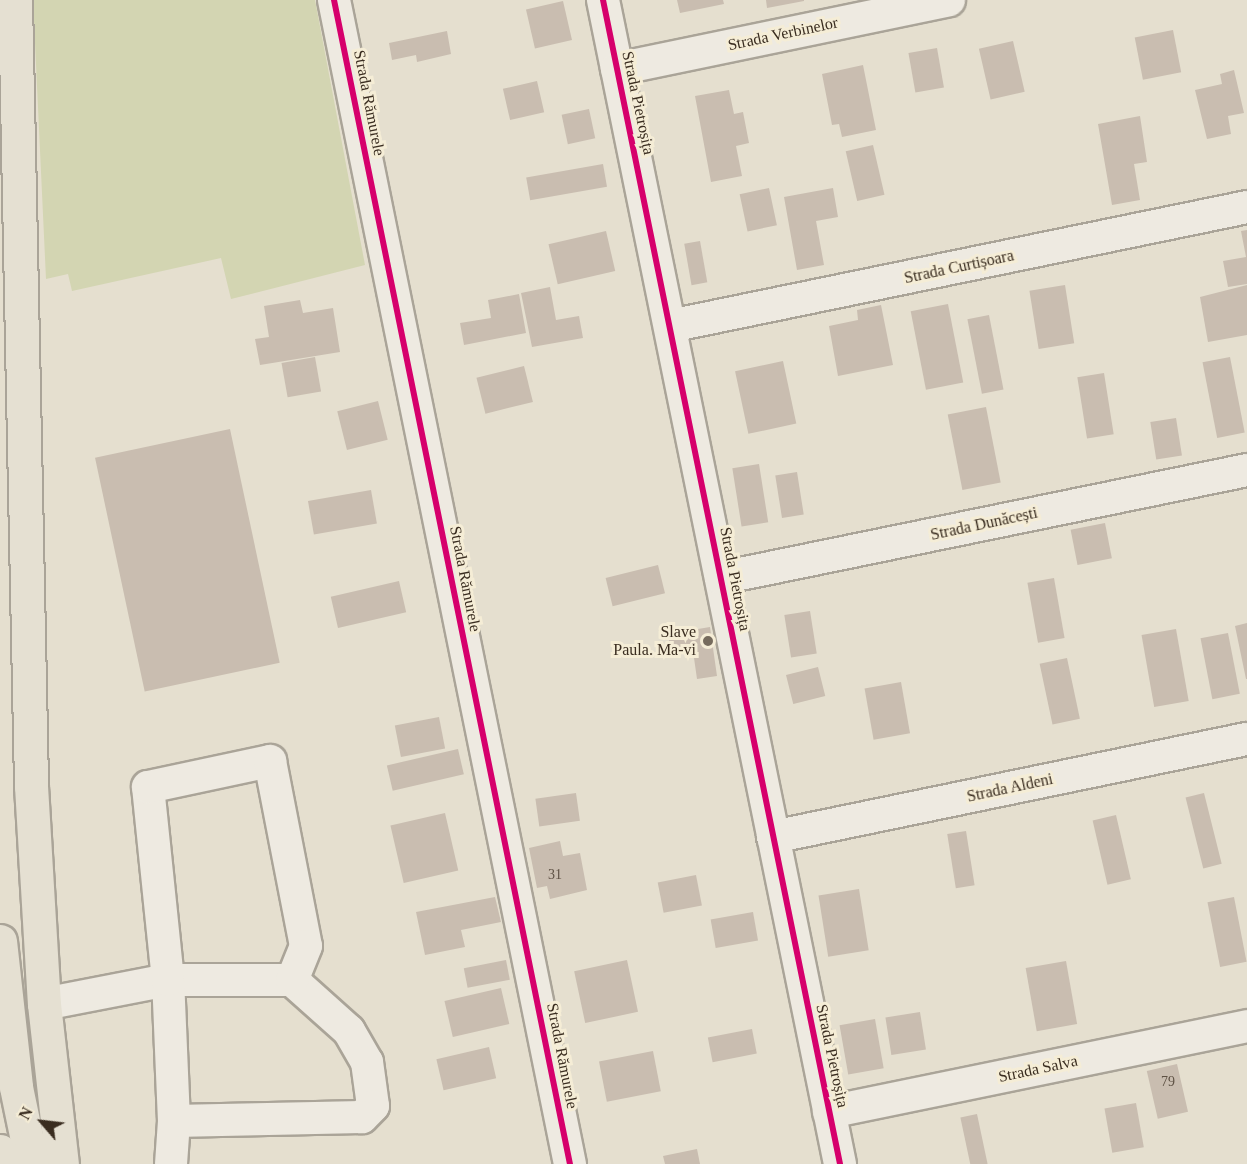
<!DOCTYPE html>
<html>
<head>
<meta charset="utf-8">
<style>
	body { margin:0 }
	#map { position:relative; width:1247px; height:1164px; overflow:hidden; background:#e5dfcf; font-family:Georgia,serif }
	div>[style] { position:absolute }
	.green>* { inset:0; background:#d3d5b2 }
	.building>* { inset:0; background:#c9bdb0; transform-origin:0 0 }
	.roads { filter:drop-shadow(2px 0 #aaa498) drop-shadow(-2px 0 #aaa498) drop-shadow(0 2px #aaa498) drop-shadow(0 -2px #aaa498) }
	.minor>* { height:32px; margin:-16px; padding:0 16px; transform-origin:16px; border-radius:16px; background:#eeeae1 }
	.major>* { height:33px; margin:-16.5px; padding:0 16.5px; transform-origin:16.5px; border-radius:16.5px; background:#e5e0d2 }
	.cycleway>* { height:6px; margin:-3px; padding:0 3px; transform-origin:3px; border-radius:3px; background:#d6006c }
	.dots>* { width:16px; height:16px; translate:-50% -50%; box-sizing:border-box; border:3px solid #f5edd6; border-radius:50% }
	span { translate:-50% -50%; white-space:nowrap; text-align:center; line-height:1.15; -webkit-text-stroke:6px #f5edd6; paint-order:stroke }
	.number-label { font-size:14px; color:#5e5144 }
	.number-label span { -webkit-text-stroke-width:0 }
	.street-label { font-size:16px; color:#3a2d20 }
	.poi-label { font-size:16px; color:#3a2d20 }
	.right { translate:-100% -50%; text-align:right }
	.north { position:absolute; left:12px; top:1092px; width:60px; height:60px; -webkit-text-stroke:4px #f5edd6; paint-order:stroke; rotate:298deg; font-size:16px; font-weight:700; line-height:24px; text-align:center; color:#3a2d20 }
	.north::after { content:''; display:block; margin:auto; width:21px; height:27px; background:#3a2d20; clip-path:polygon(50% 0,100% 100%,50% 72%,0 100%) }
</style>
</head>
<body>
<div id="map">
	<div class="green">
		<div style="clip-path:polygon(33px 0,315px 0,365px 265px,231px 299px,221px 258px,72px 291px,68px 274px,46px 279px)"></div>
	</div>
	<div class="building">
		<div style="clip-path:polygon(677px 0,723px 0,724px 4px,680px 13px)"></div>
		<div style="clip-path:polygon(766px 0,804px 0,804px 1px,767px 8px)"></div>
		<div style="left:563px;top:1px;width:40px;height:38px;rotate:77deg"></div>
		<div style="left:1173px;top:30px;width:43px;height:39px;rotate:79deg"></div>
		<div style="clip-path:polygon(447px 31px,451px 54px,417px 62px,416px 55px,392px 60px,389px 43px)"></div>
		<div style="left:1013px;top:41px;width:52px;height:35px;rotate:77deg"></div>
		<div style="left:937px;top:48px;width:40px;height:29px;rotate:80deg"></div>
		<div style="clip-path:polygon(863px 65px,876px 130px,842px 137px,839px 124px,832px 125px,822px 74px)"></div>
		<div style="clip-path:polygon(1234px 70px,1244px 113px,1228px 116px,1231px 134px,1207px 139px,1195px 90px,1222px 84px,1220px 74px)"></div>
		<div style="left:537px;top:81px;width:32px;height:35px;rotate:77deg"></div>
		<div style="clip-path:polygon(729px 90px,734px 114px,743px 112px,749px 143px,736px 146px,742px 176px,711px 182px,695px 96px)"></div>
		<div style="left:589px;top:109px;width:30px;height:28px;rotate:78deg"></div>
		<div style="clip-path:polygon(1140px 116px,1147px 162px,1134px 164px,1140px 200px,1112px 205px,1098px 124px)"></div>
		<div style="left:873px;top:145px;width:51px;height:28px;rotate:77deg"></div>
		<div style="left:603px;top:164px;width:23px;height:78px;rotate:80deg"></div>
		<div style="left:769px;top:188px;width:38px;height:30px;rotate:78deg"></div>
		<div style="clip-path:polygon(833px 188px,838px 217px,816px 221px,824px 265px,797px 270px,784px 197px)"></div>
		<div style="clip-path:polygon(1247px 230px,1247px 284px,1228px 287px,1223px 261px,1246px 257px,1241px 231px)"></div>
		<div style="left:606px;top:231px;width:41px;height:59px;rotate:77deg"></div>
		<div style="left:700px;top:241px;width:42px;height:16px;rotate:80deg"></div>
		<div style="left:1065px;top:285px;width:59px;height:36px;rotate:81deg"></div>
		<div style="clip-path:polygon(1247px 285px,1247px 335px,1208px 342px,1200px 297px)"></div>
		<div style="clip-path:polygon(550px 287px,556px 320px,579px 316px,583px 338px,532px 347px,521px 293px)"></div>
		<div style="clip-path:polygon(519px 294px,526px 333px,464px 345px,460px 323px,491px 318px,488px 300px)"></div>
		<div style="clip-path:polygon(300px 300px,303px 313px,333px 308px,340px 352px,260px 365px,255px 339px,269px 337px,264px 306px)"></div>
		<div style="left:948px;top:304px;width:80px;height:38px;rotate:79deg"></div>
		<div style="clip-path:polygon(881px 305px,893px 365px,838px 376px,829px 326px,858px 320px,857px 310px)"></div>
		<div style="left:989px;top:315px;width:76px;height:22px;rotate:79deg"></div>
		<div style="left:315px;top:357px;width:35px;height:34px;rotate:80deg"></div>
		<div style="left:1230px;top:357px;width:77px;height:28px;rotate:79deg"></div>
		<div style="left:783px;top:361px;width:64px;height:49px;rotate:78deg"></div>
		<div style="left:524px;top:366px;width:37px;height:49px;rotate:76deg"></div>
		<div style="left:1104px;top:373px;width:62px;height:27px;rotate:81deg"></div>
		<div style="left:378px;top:401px;width:40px;height:42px;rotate:76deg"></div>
		<div style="left:986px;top:407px;width:77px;height:39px;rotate:79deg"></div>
		<div style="left:1176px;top:418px;width:38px;height:26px;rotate:81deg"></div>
		<div style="left:230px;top:429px;width:239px;height:138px;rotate:78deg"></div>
		<div style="left:759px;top:464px;width:59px;height:27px;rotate:81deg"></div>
		<div style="left:797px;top:472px;width:43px;height:22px;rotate:81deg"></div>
		<div style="left:371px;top:490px;width:34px;height:64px;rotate:80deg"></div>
		<div style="left:1105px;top:523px;width:36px;height:35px;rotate:79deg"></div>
		<div style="left:658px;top:565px;width:29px;height:54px;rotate:76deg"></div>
		<div style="left:1054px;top:578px;width:61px;height:27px;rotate:80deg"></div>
		<div style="left:399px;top:581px;width:32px;height:70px;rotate:77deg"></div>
		<div style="left:810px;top:611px;width:43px;height:26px;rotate:81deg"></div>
		<div style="clip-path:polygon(1247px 623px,1247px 679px,1246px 679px,1235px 626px)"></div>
		<div style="clip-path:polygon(710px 627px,717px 676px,697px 679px,693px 651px,671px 654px,668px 634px)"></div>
		<div style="left:1176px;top:629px;width:73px;height:35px;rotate:80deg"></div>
		<div style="left:1228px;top:633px;width:62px;height:28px;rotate:79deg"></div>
		<div style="left:1067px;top:658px;width:62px;height:28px;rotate:78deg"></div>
		<div style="left:818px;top:667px;width:30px;height:33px;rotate:76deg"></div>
		<div style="left:901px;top:682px;width:52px;height:37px;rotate:80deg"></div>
		<div style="left:439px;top:717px;width:32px;height:45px;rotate:79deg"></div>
		<div style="left:458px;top:749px;width:26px;height:73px;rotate:77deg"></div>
		<div style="left:576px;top:793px;width:28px;height:41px;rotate:82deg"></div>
		<div style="left:1204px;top:793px;width:73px;height:19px;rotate:76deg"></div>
		<div style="left:445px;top:813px;width:59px;height:56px;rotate:77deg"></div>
		<div style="left:1116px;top:815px;width:66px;height:24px;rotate:77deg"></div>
		<div style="left:966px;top:831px;width:55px;height:19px;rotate:81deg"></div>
		<div style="clip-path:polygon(560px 841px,563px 856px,580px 853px,587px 890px,550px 899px,547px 886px,537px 888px,529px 848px)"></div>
		<div style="left:696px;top:875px;width:31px;height:39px;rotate:79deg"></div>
		<div style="left:859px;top:889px;width:62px;height:41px;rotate:81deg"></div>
		<div style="clip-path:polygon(495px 897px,501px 922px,461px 930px,465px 947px,425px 955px,416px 912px)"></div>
		<div style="left:1234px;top:897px;width:66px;height:27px;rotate:79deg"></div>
		<div style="left:753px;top:912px;width:29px;height:43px;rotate:80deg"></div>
		<div style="left:506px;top:960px;width:20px;height:43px;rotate:79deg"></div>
		<div style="left:627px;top:960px;width:53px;height:54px;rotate:78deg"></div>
		<div style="left:1066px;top:961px;width:64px;height:41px;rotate:80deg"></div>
		<div style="left:501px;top:988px;width:37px;height:58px;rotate:77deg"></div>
		<div style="left:920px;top:1012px;width:38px;height:35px;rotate:81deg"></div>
		<div style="left:875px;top:1019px;width:50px;height:36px;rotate:80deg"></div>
		<div style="left:752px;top:1029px;width:25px;height:45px;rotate:79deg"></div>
		<div style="left:489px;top:1047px;width:32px;height:54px;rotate:77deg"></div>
		<div style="left:653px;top:1051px;width:41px;height:55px;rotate:79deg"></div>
		<div style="left:1177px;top:1064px;width:49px;height:31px;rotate:77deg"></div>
		<div style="left:1136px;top:1103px;width:45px;height:32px;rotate:80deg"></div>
		<div style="left:977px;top:1114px;width:51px;height:17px;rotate:78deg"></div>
		<div style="clip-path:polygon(697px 1149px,700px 1164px,665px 1164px,663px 1156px)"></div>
	</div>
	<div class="roads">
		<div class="minor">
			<div style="left:334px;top:0;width:1188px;rotate:78.54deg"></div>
			<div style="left:603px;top:0;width:1188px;rotate:78.49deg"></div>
			<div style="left:617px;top:69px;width:339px;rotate:-11.7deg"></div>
			<div style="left:670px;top:326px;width:589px;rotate:-11.65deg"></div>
			<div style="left:721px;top:578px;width:537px;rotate:-11.6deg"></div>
			<div style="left:773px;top:837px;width:484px;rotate:-11.7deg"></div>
			<div style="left:44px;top:1004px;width:126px;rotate:-11deg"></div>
			<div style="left:168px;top:980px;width:124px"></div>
			<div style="left:292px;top:980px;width:76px;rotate:41.8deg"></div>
			<div style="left:349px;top:1031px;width:36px;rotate:60deg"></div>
			<div style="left:367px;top:1062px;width:44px;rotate:82.2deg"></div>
			<div style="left:373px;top:1106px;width:16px;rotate:135deg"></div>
			<div style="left:362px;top:1117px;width:188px;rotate:178.8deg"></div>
			<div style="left:829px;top:1112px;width:427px;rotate:-11.6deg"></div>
			<div style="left:171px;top:1164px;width:43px;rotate:-86deg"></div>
			<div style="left:174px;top:1121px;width:141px;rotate:-92.4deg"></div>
			<div style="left:168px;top:980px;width:194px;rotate:-95.9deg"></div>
			<div style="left:148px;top:787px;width:125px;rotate:-12deg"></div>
			<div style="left:270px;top:761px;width:188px;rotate:79deg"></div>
			<div style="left:306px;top:946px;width:37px;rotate:112deg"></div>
		</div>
		<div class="major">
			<div style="left:15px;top:0;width:786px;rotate:88.83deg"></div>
			<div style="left:31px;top:786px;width:218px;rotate:86.6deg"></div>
			<div style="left:44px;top:1004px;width:161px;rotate:83.6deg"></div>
			<div style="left:0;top:941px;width:147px;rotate:83.7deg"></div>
			<div style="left:16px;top:1087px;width:79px;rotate:78.3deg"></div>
			<div style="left:0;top:1151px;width:13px;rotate:77deg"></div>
		</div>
	</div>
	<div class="cycleway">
		<div style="left:334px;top:0;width:1188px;rotate:78.54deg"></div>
		<div style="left:603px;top:0;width:1188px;rotate:78.49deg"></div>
	</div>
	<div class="dots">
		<div style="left:708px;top:641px;background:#766b5d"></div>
	</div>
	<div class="number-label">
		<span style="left:555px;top:875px">31</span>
		<span style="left:1168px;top:1082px">79</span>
	</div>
	<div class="street-label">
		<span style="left:783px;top:34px;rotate:-12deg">Strada Verbinelor</span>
		<span style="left:369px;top:103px;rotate:79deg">Strada Rămurele</span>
		<span style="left:638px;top:103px;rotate:78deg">Strada Pietroșița</span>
		<span style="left:959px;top:267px;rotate:-12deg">Strada Curtișoara</span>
		<span style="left:984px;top:524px;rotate:-12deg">Strada Dunăcești</span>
		<span style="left:465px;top:579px;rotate:79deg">Strada Rămurele</span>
		<span style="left:735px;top:579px;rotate:79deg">Strada Pietroșița</span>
		<span style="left:1010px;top:788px;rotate:-12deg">Strada Aldeni</span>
		<span style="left:562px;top:1056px;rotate:79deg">Strada Rămurele</span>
		<span style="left:832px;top:1056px;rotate:78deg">Strada Pietroșița</span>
		<span style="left:1038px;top:1069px;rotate:-12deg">Strada Salva</span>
	</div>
	<div class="poi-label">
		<span class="right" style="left:696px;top:641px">Slave<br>Paula. Ma-vi</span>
	</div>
	<div class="north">N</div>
</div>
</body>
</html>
